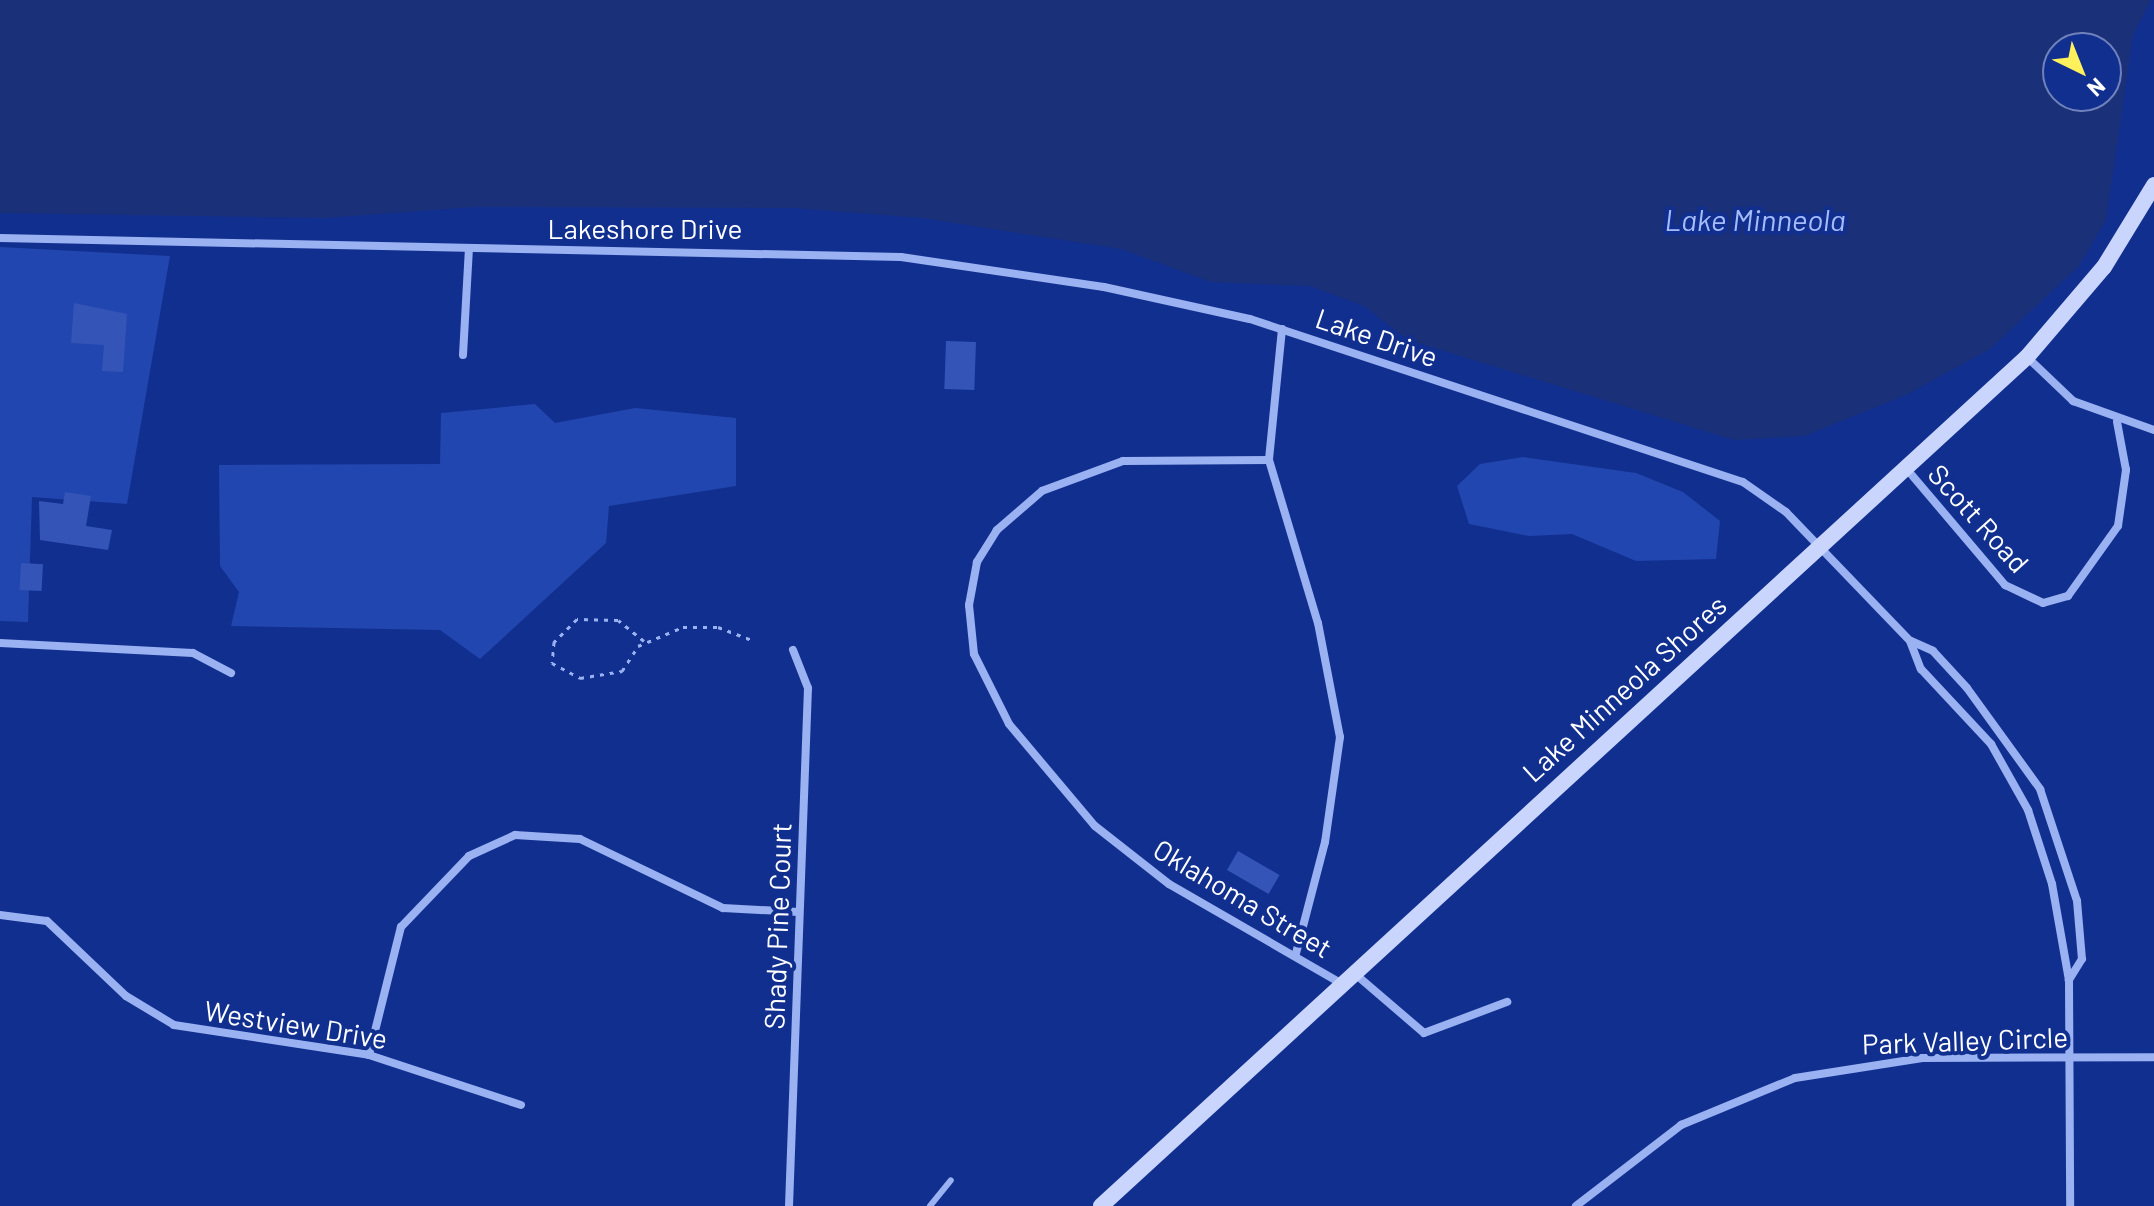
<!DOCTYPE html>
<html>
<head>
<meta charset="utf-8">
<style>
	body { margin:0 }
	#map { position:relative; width:2154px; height:1206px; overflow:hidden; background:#112f8f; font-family:Barlow,sans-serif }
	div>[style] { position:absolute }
	.green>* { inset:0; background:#2246af }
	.water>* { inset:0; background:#1a3079 }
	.building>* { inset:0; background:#3455b7; transform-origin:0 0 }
	.path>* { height:3px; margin-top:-1.5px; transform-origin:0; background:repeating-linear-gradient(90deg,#9ab1f2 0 4px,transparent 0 10px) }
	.lane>* { height:6px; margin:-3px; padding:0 3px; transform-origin:3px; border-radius:3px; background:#9ab1f2 }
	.street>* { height:8px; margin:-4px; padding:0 4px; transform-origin:4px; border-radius:4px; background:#9ab1f2 }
	.secondary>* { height:16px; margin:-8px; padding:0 8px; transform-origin:8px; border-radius:8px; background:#c9d5fc }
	span { translate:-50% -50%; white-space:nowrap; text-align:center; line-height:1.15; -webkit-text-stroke:8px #112f8f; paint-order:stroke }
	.street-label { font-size:28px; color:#fff }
	.water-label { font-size:30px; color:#a6bcfa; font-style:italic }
	.north { position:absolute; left:2042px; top:32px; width:80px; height:80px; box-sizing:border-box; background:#112f8f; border:2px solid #7082bc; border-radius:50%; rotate:137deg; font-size:22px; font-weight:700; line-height:32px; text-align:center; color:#fff }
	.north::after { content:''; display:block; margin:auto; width:28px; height:36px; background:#fff15c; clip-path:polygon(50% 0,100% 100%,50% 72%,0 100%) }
</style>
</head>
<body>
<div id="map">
	<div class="green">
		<div style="clip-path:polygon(0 247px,170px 256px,127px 504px,32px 497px,28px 622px,0 621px)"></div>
		<div style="clip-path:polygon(535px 404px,555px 423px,635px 408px,736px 418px,736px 486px,609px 506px,606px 543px,480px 659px,440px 630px,231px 626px,239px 592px,220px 566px,219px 465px,440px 464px,441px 413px)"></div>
		<div style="clip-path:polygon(1523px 457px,1636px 473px,1683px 492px,1720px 521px,1716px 559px,1636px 561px,1572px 534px,1529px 536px,1469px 524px,1457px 486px,1480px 464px)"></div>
	</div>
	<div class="water">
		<div style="clip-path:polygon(evenodd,0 0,2151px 0,2133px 35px,2106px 220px,2079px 266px,1990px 349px,1906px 395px,1804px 436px,1734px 440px,1408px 340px,1364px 306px,1310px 286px,1211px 282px,1121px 249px,922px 218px,793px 208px,476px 207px,323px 218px,0 213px,0 0,2058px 48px,2106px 48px,2106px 96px,2058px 96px,2058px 48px)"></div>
	</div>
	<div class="building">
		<div style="clip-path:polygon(74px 303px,127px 314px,123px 372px,102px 371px,104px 345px,71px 343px)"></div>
		<div style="left:946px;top:341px;width:30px;height:48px;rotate:2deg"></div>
		<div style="clip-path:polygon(65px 492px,91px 496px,86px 526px,112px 530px,108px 550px,40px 540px,39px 501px,63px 504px)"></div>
		<div style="left:21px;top:563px;width:22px;height:27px;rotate:3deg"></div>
		<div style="left:1238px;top:851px;width:48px;height:22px;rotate:30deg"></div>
	</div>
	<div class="path">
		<div style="left:644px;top:641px;width:33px;rotate:-141deg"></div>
		<div style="left:618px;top:620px;width:41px;rotate:-178.6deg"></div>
		<div style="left:577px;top:619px;width:33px;rotate:135deg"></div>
		<div style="left:554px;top:642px;width:21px;rotate:95deg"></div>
		<div style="left:552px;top:663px;width:32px;rotate:28deg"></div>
		<div style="left:580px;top:678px;width:43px;rotate:-9.5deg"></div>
		<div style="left:622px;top:671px;width:30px;rotate:-57deg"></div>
		<div style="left:638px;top:646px;width:49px;rotate:-22.9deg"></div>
		<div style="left:683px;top:627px;width:35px"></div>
		<div style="left:718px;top:627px;width:39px;rotate:21deg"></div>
	</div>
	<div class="lane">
		<div style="left:930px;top:1206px;width:33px;rotate:-51deg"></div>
	</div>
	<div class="street">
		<div style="left:0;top:238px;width:901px;rotate:1.21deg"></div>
		<div style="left:901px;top:257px;width:205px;rotate:8.4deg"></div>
		<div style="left:1104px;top:287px;width:149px;rotate:12.4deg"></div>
		<div style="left:1250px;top:319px;width:519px;rotate:18.3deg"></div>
		<div style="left:1743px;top:482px;width:52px;rotate:34.9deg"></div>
		<div style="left:1786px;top:512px;width:179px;rotate:46.1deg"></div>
		<div style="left:1910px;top:641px;width:30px;rotate:69deg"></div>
		<div style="left:1921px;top:669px;width:103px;rotate:47deg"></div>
		<div style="left:1991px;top:744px;width:76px;rotate:60.7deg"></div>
		<div style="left:2028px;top:810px;width:78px;rotate:72deg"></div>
		<div style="left:2052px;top:884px;width:97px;rotate:80deg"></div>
		<div style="left:2069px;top:980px;width:226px;rotate:89.7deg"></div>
		<div style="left:1282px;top:329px;width:132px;rotate:95.7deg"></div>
		<div style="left:1269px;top:460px;width:170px;rotate:73.3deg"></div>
		<div style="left:1318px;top:623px;width:116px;rotate:79.1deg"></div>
		<div style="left:1340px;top:737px;width:106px;rotate:98.1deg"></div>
		<div style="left:1325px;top:842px;width:115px;rotate:104.6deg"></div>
		<div style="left:463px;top:355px;width:106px;rotate:-86.8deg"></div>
		<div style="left:2027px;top:357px;width:64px;rotate:43.7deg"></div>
		<div style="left:2073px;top:401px;width:86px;rotate:19.7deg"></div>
		<div style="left:1269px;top:460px;width:146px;rotate:179.6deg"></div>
		<div style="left:1123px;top:461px;width:86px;rotate:159.7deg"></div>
		<div style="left:1042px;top:491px;width:60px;rotate:139.1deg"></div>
		<div style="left:997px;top:530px;width:38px;rotate:122deg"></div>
		<div style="left:977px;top:562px;width:44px;rotate:100.5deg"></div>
		<div style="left:969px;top:605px;width:49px;rotate:84.2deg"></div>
		<div style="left:974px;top:654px;width:78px;rotate:63.4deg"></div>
		<div style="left:1009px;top:724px;width:133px;rotate:49.9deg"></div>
		<div style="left:1095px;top:826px;width:94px;rotate:38.1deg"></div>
		<div style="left:1169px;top:884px;width:200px;rotate:30deg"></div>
		<div style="left:1905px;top:467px;width:155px;rotate:49.7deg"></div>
		<div style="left:2005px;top:585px;width:42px;rotate:25.3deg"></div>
		<div style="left:2043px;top:603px;width:26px;rotate:-16deg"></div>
		<div style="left:2068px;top:596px;width:86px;rotate:-54.5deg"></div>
		<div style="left:2118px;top:526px;width:57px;rotate:-81.9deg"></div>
		<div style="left:2126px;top:470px;width:49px;rotate:-100.6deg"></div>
		<div style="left:1911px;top:641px;width:24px;rotate:24deg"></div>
		<div style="left:1933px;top:651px;width:50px;rotate:47.4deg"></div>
		<div style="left:1967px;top:688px;width:125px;rotate:54.1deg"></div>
		<div style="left:2040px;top:789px;width:118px;rotate:71.7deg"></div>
		<div style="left:2077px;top:901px;width:58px;rotate:85.1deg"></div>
		<div style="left:2082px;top:959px;width:25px;rotate:122deg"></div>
		<div style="left:0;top:643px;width:193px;rotate:3deg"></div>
		<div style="left:193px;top:653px;width:43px;rotate:27.8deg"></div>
		<div style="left:0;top:915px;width:47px;rotate:7.3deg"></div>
		<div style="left:47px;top:921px;width:109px;rotate:43.5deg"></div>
		<div style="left:126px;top:996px;width:56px;rotate:31.1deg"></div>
		<div style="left:174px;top:1025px;width:197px;rotate:8.7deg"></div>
		<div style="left:369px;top:1055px;width:160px;rotate:18.2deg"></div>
		<div style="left:1354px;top:973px;width:92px;rotate:40.6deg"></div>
		<div style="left:1424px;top:1033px;width:89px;rotate:-20.5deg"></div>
		<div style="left:369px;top:1055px;width:132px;rotate:-76deg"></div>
		<div style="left:401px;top:927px;width:98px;rotate:-46.2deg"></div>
		<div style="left:469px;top:856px;width:51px;rotate:-24.5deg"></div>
		<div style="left:515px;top:835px;width:65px;rotate:3.5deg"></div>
		<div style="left:580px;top:839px;width:159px;rotate:25.8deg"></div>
		<div style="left:723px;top:908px;width:76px;rotate:3deg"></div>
		<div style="left:789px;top:1206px;width:518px;rotate:-87.9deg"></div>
		<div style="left:808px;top:688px;width:41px;rotate:-111.5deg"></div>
		<div style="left:1576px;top:1206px;width:133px;rotate:-37.6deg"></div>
		<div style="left:1681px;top:1125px;width:123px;rotate:-22.4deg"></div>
		<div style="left:1795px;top:1078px;width:129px;rotate:-8.9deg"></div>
		<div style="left:1922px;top:1058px;width:232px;rotate:-0.2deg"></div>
	</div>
	<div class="secondary">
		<div style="left:1101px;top:1206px;width:1256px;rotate:-42.52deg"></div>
		<div style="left:2027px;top:357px;width:118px;rotate:-49.5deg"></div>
		<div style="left:2104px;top:267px;width:96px;rotate:-58.6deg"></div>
	</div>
	<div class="street-label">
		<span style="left:645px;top:228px">Lakeshore Drive</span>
		<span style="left:1377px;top:337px;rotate:19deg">Lake Drive</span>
		<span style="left:1979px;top:518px;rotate:48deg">Scott Road</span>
		<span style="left:1624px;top:688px;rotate:-42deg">Lake Minneola Shores</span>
		<span style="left:1243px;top:898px;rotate:31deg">Oklahoma Street</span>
		<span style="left:777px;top:926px;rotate:-88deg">Shady Pine Court</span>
		<span style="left:296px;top:1024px;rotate:9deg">Westview Drive</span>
		<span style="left:1965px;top:1040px;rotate:-2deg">Park Valley Circle</span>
	</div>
	<div class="water-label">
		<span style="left:1755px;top:219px">Lake Minneola</span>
	</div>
	<div class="north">N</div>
</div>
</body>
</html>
